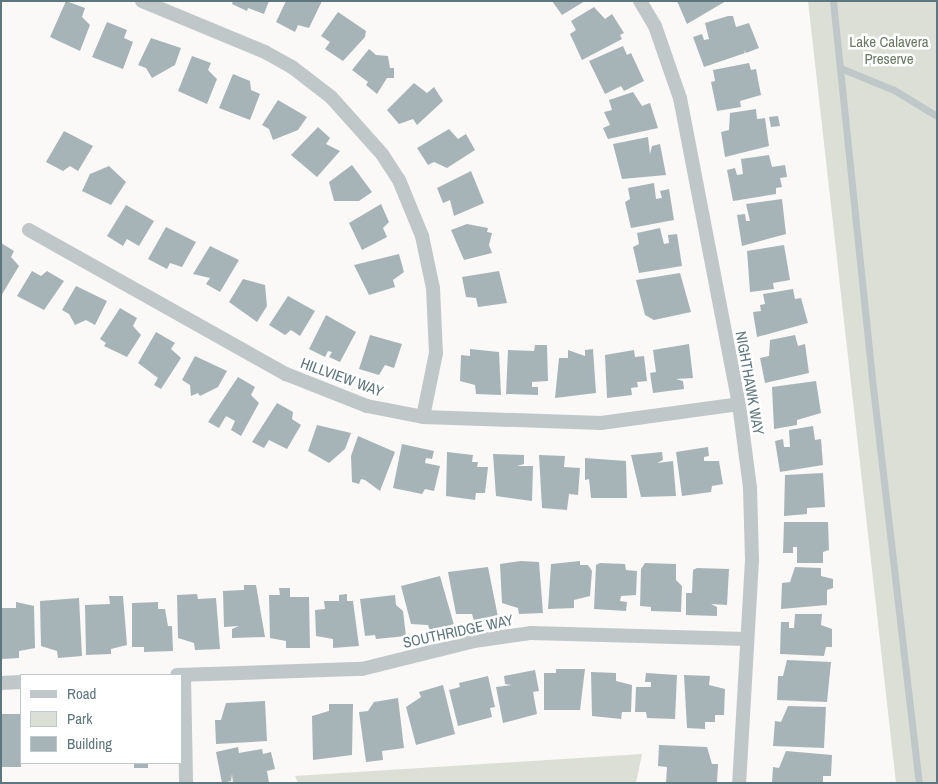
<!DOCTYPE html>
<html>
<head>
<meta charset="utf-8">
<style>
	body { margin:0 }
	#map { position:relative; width:938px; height:784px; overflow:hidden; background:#faf9f7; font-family:"Archivo Narrow",sans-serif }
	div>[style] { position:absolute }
	.green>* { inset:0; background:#dbdfd6 }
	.building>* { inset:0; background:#a6b4b7; transform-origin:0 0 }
	.service>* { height:7px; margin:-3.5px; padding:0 3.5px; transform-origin:3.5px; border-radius:3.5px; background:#c0c7c9 }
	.minor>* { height:14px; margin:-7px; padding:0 7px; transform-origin:7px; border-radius:7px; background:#c0c7c9 }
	span { translate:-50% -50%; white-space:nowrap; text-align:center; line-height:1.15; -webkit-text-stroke:5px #fff; paint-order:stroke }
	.park-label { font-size:15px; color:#6c7a63 }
	.street-label { font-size:15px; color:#5e767d }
	.frame { position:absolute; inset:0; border:2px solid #5e767d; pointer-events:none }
	.legend { position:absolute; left:20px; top:674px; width:162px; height:90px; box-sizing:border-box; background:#fff; border:1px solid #bfc8cb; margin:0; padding:6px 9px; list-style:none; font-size:15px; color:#5e767d }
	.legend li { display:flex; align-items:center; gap:10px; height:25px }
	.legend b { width:25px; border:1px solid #bfc8cb }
</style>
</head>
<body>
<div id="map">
	<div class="green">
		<div style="clip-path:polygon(808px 1px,937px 1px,937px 783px,896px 783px)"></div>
		<div style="clip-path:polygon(642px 754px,636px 783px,298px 783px,295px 776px)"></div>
	</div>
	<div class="building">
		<div style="clip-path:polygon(66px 1px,85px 8px,82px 17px,90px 25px,80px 51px,50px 37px)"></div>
		<div style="clip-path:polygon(233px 1px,269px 1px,264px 14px,248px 8px,247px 11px,232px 4px)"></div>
		<div style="clip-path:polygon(286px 1px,322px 1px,309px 28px,298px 25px,295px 32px,276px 22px)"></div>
		<div style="clip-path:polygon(552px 1px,585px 1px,562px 15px)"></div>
		<div style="clip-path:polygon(677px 1px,726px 1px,687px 24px)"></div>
		<div style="clip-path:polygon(594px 7px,605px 19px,612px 14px,624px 33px,620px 35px,622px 39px,582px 60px,570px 34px,576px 30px,571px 21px)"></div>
		<div style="clip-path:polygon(338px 12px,366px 31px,365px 37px,343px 61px,325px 49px,330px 42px,321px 36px)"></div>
		<div style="clip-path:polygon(728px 16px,733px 16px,736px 27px,749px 23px,759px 48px,746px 53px,744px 50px,745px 53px,704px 67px,693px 37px,702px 34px,704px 40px,709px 39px,705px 23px)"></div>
		<div style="clip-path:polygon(107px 22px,127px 30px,124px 38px,133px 42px,123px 69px,92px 57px)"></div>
		<div style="clip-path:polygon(151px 38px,181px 48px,175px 65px,152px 78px,146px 68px,138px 65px)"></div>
		<div style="clip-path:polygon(623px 46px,627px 55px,631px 53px,644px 81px,624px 91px,621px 86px,605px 94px,589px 61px)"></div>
		<div style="clip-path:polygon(369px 49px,376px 55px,388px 56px,390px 68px,394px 68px,394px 78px,387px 78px,377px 94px,366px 85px,368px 82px,352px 70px)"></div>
		<div style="clip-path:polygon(192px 56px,211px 63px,208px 70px,217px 79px,207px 104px,178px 91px)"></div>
		<div style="clip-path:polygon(749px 63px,751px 70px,756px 69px,761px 95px,740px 101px,741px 107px,717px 111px,711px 82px,715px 81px,713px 70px)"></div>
		<div style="clip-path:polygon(233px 74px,250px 81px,251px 90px,260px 94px,250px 120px,219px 108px)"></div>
		<div style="clip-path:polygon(414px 83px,427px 93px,434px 87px,443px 101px,417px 125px,413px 119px,399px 124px,387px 110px)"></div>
		<div style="clip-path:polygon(633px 92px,642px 106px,650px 103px,658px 128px,608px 139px,603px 128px,610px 125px,604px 112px,612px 110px,609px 100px)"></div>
		<div style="clip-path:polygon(278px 100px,307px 117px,298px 130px,273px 140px,269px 129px,262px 125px)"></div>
		<div style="clip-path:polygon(756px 109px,757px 119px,765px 118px,769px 146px,725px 157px,721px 132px,729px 130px,730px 113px)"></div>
		<div style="clip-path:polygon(778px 116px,780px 126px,771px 127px,769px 117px)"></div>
		<div style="clip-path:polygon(318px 127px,330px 138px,326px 144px,340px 151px,317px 177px,291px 155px)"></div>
		<div style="clip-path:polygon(449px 129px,458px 139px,466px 134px,475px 150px,447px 168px,434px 162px,428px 165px,417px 148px)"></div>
		<div style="clip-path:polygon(64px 131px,93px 146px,78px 171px,70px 166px,63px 171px,46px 162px)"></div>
		<div style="clip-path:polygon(648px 137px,650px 154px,652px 146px,660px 144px,666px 175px,622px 179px,613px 144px)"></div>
		<div style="clip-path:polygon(769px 155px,772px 167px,785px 165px,787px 177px,780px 178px,782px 187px,776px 188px,776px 194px,733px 201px,727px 170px,735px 168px,737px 175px,743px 174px,741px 159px)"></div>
		<div style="clip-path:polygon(352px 165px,372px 192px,359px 201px,334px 201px,329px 182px)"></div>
		<div style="clip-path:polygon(109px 166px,126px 182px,111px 205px,82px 191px,90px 174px)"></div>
		<div style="clip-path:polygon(471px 171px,484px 203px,454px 216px,450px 200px,443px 203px,437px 188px)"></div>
		<div style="clip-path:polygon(654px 183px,656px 199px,662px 198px,660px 191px,669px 189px,674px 220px,631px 228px,625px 202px,630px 199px,628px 188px)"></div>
		<div style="clip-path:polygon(782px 199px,786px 234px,742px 246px,737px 215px,745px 214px,746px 221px,750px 221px,746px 204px)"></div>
		<div style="clip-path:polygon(381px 204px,389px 222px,383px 228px,387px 237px,362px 250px,349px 223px)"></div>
		<div style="clip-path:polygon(126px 205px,154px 221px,139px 246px,127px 239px,123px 246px,107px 236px)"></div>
		<div style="clip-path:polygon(467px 224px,488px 228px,487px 232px,492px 233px,489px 245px,492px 253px,464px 260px,451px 230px)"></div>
		<div style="clip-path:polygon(166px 227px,196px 242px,182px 267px,170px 263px,167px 269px,148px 259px)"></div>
		<div style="clip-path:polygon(660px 228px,664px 244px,669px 243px,668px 235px,677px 234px,682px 266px,639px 273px,633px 247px,639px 244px,637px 233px)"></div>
		<div style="clip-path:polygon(1px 243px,14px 251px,11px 257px,19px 266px,1px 296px)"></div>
		<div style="clip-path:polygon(784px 245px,790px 280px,773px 283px,774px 289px,750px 292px,747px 251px)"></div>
		<div style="clip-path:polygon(210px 246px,239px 260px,220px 292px,206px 284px,210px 278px,193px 274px)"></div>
		<div style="clip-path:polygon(399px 254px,404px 272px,393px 280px,395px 287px,369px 295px,354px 265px)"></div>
		<div style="clip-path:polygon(32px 271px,41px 276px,47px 271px,64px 281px,44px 310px,17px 296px)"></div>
		<div style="clip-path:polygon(499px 271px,507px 303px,478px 307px,476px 298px,466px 297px,462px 277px)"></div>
		<div style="clip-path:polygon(680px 273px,691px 312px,654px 320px,645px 315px,636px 280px)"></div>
		<div style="clip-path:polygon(243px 279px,265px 285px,267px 306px,257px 322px,229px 302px)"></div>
		<div style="clip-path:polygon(76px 286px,107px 301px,95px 325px,86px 320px,75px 325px,69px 314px,62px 310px)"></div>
		<div style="clip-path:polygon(793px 289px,795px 299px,801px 298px,808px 323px,757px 337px,753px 312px,761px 311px,760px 305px,765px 304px,763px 294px)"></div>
		<div style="clip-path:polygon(288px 296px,315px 311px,300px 336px,291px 330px,285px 335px,269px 325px)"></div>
		<div style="clip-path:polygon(120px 308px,137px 318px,133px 326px,141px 335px,127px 357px,104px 346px,106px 343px,100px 339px)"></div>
		<div style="clip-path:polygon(326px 315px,356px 332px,340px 362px,329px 357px,332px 352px,328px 351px,325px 357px,309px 349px)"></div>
		<div style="clip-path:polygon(156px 332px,175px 343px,171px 349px,181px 358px,161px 389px,154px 385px,158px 378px,138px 363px)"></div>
		<div style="clip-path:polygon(370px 335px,402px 344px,394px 368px,385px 365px,379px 375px,359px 369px)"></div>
		<div style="clip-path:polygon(795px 335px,798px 346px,805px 344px,809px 373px,765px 383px,760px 358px,769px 356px,770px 340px)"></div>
		<div style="clip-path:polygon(689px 344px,693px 378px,676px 379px,683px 381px,684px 389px,653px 393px,650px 373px,656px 372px,653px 350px)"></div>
		<div style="clip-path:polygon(535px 345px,547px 345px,548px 381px,532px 382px,532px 387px,538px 387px,538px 395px,506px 394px,508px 350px,534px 351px)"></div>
		<div style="clip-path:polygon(470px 349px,499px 352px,501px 395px,476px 394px,475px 385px,460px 381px,461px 355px,470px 356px)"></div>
		<div style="clip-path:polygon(593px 349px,596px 393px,555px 398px,559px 358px,568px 358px,568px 350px,585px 356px,585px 350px)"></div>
		<div style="clip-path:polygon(634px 350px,635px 357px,644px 356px,647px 381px,637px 382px,638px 387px,631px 388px,632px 395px,607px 398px,605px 355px)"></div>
		<div style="clip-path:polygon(195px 356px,227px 371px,218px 387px,200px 396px,198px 393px,191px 396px,190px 385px,182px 380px)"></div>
		<div style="clip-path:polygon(238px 377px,255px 387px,251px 395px,259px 403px,241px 436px,231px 430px,235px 421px,226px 416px,219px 428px,208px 422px)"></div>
		<div style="clip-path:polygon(816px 381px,821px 413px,797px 420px,797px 425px,774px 429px,772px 387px)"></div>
		<div style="clip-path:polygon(277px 403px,293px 412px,292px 419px,301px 425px,287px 449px,269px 440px,264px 448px,252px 442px)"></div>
		<div style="clip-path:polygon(317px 425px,351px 433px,345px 449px,329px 463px,308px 451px)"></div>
		<div style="clip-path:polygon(813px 426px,815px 440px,821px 439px,823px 465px,780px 472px,775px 441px,783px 439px,784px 447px,790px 447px,789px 430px)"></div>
		<div style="clip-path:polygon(358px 436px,395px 452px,380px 491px,365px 480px,361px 479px,359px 484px,352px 482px,351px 456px)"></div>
		<div style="clip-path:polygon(402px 444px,434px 451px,432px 459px,426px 458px,425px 463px,440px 466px,434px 491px,425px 489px,422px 494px,393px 488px)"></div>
		<div style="clip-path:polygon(708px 447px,709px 456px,704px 457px,704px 461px,719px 461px,723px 484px,712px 486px,711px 492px,682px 496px,676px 452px)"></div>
		<div style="clip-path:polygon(447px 452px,473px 455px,472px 462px,478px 462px,477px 467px,488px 467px,485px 493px,476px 493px,475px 500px,446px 496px)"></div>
		<div style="clip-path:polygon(662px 452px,663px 460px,657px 463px,673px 461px,676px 496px,641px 497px,631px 455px)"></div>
		<div style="clip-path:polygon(493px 454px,524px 455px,524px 464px,517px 466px,533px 466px,532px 501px,496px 496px)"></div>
		<div style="clip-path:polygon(539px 455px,565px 456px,564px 467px,580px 468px,578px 495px,569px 494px,567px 510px,542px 508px)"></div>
		<div style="clip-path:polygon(585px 458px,626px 461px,627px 498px,591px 498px,589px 479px,585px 480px)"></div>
		<div style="clip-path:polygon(823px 473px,825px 507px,807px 508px,807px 514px,784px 516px,785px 475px)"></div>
		<div style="clip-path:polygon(784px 522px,828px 522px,829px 550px,823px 552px,823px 563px,797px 563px,797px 547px,793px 547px,793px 553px,783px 553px)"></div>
		<div style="clip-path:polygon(521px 561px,539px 562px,543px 613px,519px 614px,518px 608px,502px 603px,500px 564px)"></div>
		<div style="clip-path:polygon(580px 561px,580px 565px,588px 565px,592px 571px,590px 596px,574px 600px,574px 608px,548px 609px,551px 564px)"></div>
		<div style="clip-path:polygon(600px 563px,625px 564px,626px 570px,637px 571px,636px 595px,621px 596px,620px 601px,627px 602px,626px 611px,594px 609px,596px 565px)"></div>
		<div style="clip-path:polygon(645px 563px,676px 564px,676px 580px,682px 586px,681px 612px,651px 611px,651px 607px,640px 606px,641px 569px)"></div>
		<div style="clip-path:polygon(488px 567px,498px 617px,474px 621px,472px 614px,456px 614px,448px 572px)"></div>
		<div style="clip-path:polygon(795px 567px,821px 568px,821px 576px,833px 579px,833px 588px,827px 590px,827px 605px,781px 609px,782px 583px,790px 582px)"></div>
		<div style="clip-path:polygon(697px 568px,729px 569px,727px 605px,711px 604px,717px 607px,717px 616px,686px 615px,686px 593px,692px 593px,693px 570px)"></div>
		<div style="clip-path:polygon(440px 576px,454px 625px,430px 631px,428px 625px,411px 624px,401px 586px)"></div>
		<div style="clip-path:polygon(244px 585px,256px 585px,265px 637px,232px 638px,232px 629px,239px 626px,224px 627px,223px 591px,244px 590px)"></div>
		<div style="clip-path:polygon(279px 588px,290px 588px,290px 597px,309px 597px,310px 648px,286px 648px,286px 641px,270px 638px,269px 595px,280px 595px)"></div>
		<div style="clip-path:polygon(197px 594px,198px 599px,216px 598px,220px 649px,195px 650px,194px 643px,178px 638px,177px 595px)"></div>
		<div style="clip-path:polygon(347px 594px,347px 601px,353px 601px,359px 646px,333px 648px,333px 639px,316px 636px,315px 610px,325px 609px,324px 601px,339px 601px,339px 595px)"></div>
		<div style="clip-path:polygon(395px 595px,396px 605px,403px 611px,406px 636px,376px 639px,375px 635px,365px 636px,360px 599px)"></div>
		<div style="clip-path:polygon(109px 596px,123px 596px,127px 645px,111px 649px,111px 654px,86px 655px,85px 605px,110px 604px)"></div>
		<div style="clip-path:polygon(79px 598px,82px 656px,58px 658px,57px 651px,41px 646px,40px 601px)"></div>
		<div style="clip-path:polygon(16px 602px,34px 606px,35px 648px,19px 651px,19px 658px,1px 659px,1px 608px,16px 608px)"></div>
		<div style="clip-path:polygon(158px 602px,158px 609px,165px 609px,168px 626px,172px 626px,173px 651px,144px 652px,144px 647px,132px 647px,132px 603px)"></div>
		<div style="clip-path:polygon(795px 614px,822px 614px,821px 625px,832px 629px,832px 647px,826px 647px,824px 656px,780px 654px,781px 622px,789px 622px,789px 628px,794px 628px)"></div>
		<div style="clip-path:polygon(787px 660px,831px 662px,827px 702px,777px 700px,778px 676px,783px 676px)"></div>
		<div style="clip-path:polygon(556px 669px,585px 669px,580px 710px,544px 710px,544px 673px,556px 673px)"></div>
		<div style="clip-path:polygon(535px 670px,539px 691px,533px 692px,537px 714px,503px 723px,496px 687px,512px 685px,505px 684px,504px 676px)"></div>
		<div style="clip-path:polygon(591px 672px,616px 673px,616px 681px,632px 685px,631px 712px,622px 712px,621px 719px,592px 716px)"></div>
		<div style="clip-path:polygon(646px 673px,677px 675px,675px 719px,647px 718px,646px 712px,635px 712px,636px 687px,651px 687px,651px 682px,645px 682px)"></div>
		<div style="clip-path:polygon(684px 675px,710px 676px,709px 685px,725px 689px,724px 715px,715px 715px,715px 722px,705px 722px,705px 729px,687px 728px)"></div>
		<div style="clip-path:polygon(488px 676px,495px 707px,490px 708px,492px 717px,458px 726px,449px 690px,460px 687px,459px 683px)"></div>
		<div style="clip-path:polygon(443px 685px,455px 734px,416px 745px,406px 707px,421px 697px,419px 692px)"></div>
		<div style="clip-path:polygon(398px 698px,404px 748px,382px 751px,383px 760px,366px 762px,359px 712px,368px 711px,374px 702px)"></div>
		<div style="clip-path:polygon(265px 701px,267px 741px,216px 744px,215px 720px,221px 720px,226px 703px)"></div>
		<div style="clip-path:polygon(329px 704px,353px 704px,352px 755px,313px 760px,312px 716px,329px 711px)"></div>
		<div style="clip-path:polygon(788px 706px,826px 707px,824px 748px,773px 746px,775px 721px,781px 722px)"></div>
		<div style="left:2px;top:714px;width:19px;height:53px"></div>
		<div style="clip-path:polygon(659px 745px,707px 747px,712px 764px,718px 764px,717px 783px,666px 783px,667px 767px,658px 766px)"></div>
		<div style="clip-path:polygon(238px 747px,239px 753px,262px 749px,263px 754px,271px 752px,275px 769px,267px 771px,269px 783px,233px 783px,232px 774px,231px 781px,222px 783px,216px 752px)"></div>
		<div style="clip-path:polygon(786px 751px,832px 755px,831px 776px,823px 776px,823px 783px,772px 783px,773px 767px,779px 768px)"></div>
		<div style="left:134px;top:763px;width:14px;height:5px"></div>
	</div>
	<div class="service">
		<div style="left:833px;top:1px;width:388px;rotate:84.1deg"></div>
		<div style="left:873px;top:387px;width:399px;rotate:83.4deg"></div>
		<div style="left:843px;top:69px;width:55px;rotate:22.4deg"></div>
		<div style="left:894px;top:90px;width:50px;rotate:31.2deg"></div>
	</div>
	<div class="minor">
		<div style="left:142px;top:1px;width:133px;rotate:22.5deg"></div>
		<div style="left:265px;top:52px;width:31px;rotate:29deg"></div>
		<div style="left:292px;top:67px;width:49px;rotate:37.6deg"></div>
		<div style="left:331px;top:97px;width:76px;rotate:48.2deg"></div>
		<div style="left:382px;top:154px;width:31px;rotate:57deg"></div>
		<div style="left:399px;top:180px;width:61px;rotate:67.7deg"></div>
		<div style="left:422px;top:236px;width:53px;rotate:78.1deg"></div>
		<div style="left:433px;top:288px;width:65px;rotate:87.4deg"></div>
		<div style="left:436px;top:353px;width:65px;rotate:101.5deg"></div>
		<div style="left:640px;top:1px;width:29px;rotate:59deg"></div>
		<div style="left:655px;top:26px;width:76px;rotate:70.9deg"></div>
		<div style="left:680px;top:98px;width:312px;rotate:79.1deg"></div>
		<div style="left:739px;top:404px;width:85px;rotate:82.5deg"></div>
		<div style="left:750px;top:488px;width:72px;rotate:88.4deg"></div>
		<div style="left:752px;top:560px;width:223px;rotate:93.3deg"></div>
		<div style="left:29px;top:230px;width:295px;rotate:29.3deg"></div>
		<div style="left:286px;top:374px;width:87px;rotate:21.6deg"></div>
		<div style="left:367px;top:406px;width:57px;rotate:11.1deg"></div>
		<div style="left:423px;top:417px;width:178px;rotate:1.9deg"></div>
		<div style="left:601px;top:423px;width:139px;rotate:-7.8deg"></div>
		<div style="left:177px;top:675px;width:185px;rotate:-1.9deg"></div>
		<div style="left:362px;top:669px;width:115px;rotate:-14deg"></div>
		<div style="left:474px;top:641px;width:58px;rotate:-8deg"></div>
		<div style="left:531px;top:633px;width:215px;rotate:1.6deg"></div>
		<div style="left:184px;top:675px;width:108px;rotate:88.9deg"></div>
		<div style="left:1px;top:683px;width:20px;rotate:-3deg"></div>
	</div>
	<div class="park-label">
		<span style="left:889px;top:50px">Lake Calavera<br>Preserve</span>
	</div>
	<div class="street-label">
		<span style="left:342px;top:377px;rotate:20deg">HILLVIEW WAY</span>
		<span style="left:750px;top:383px;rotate:80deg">NIGHTHAWK WAY</span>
		<span style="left:458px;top:631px;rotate:-12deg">SOUTHRIDGE WAY</span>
	</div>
	<div class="frame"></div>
	<ul class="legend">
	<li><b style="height:6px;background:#c0c7c9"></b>Road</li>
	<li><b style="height:14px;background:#dbdfd6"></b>Park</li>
	<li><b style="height:14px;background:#a6b4b7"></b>Building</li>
	</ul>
</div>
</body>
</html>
